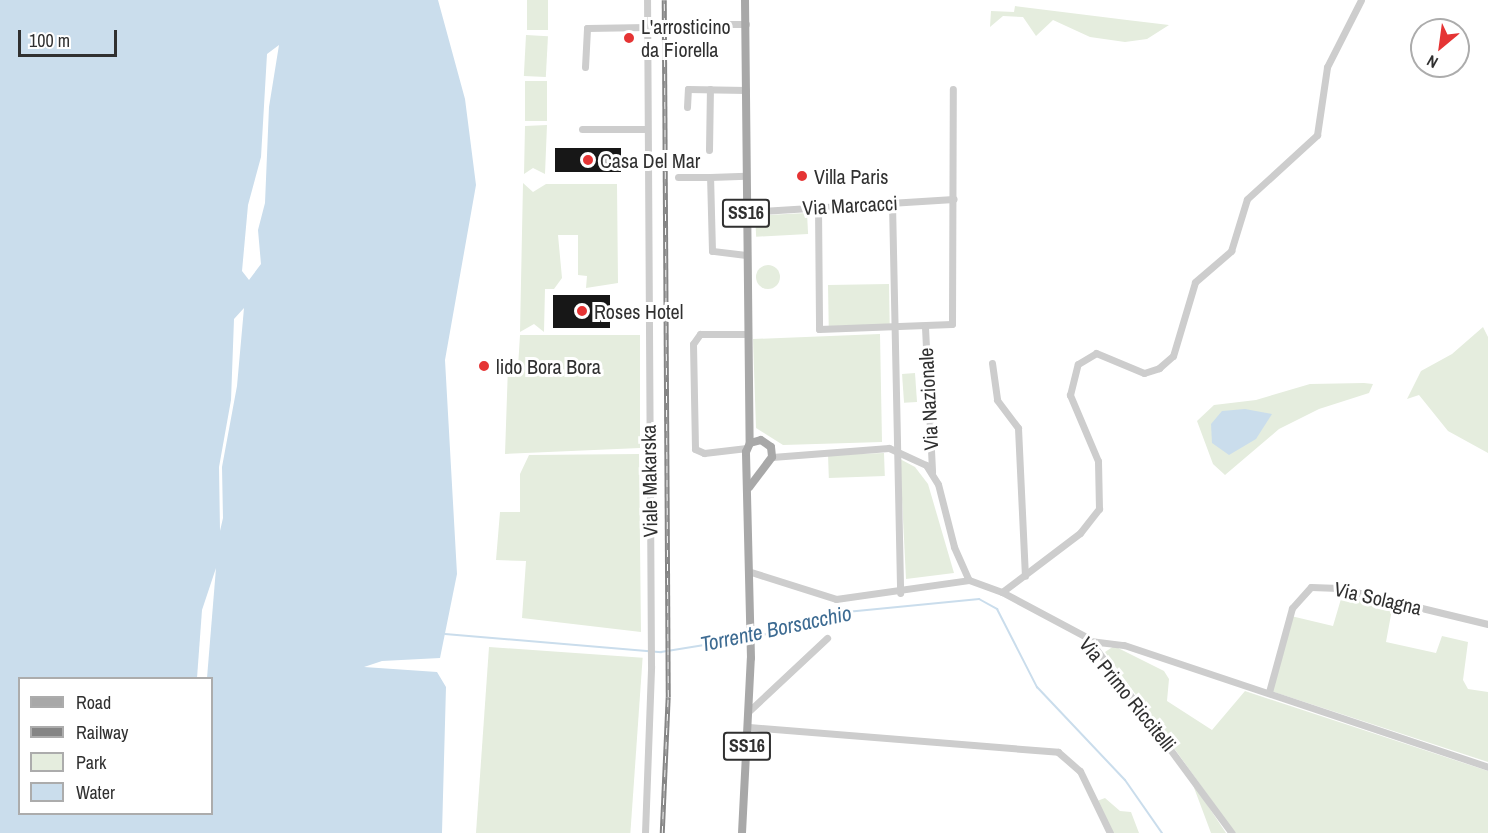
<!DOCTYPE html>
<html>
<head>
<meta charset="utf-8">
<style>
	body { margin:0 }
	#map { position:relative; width:1488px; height:833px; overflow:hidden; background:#fff; font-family:"Archivo Narrow",sans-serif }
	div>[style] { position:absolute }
	.green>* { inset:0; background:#e5edde; transform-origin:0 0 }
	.round { border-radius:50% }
	.water>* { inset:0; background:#caddec }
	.pier>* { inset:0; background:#fff }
	.stream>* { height:2px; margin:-1px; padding:0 1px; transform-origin:1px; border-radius:1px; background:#caddec }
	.building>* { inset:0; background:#171717; transform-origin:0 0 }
	.minor>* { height:7px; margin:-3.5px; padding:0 3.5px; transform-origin:3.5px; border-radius:3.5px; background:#cdcdcd }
	.major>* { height:8px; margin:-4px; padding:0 4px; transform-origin:4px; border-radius:4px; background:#a8a8a8 }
	.rail>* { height:4.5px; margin-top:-2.25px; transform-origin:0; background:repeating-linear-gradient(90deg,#fff 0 7px,#858585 0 14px); box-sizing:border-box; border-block:2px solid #858585 }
	.dots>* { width:16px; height:16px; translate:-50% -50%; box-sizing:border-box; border:3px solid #fff; border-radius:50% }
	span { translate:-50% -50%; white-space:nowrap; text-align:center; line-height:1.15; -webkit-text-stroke:6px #fff; paint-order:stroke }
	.shield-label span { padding:2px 4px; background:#fff; border:2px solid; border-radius:4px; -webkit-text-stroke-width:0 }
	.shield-label { font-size:18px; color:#303030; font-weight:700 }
	.poi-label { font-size:20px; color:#303030 }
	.left { translate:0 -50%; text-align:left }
	.street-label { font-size:20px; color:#303030 }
	.water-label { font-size:21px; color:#3d6b92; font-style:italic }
	.legend { position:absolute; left:18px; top:677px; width:195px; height:138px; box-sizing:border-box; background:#fff; border:2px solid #acacac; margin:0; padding:8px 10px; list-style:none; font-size:18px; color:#303030 }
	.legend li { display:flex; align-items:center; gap:12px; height:30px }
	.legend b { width:30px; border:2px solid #acacac }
	.north { position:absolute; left:1410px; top:18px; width:60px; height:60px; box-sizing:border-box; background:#fff; border:2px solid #acacac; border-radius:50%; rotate:209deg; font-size:16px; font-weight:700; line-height:24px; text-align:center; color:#303030 }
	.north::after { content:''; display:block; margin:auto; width:21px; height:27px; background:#e53434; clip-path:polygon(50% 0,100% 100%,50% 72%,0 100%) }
	.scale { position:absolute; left:18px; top:30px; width:99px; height:27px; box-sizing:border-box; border:3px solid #303030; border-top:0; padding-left:8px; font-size:18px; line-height:21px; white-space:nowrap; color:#303030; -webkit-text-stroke:4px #fff; paint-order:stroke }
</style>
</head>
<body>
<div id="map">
	<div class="green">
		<div style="left:527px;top:0;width:21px;height:30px"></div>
		<div style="clip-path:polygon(1015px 6px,1127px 20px,1169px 25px,1147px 39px,1125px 42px,1090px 37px,1053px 20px,1036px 36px,1023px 17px,1003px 16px,990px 27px,991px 11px,1014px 12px)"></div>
		<div style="left:526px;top:35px;width:22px;height:41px;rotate:3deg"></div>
		<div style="left:525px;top:81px;width:22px;height:40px"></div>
		<div style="clip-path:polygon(547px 125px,545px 174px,533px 168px,524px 174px,525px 126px)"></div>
		<div style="clip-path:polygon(523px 183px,533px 192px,546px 184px,617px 184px,618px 283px,586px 288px,587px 276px,578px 275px,578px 235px,558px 235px,562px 278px,554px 289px,545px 289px,544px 332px,534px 324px,520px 332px)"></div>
		<div style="left:807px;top:213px;width:21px;height:52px;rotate:87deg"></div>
		<div class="round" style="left:756px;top:265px;width:24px;height:24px"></div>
		<div style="left:889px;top:284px;width:41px;height:61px;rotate:89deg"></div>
		<div style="clip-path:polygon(1483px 327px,1488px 337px,1488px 453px,1448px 431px,1419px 395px,1407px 399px,1421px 371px,1452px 354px)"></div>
		<div style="clip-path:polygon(880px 334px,882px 442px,783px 445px,756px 428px,753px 339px)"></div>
		<div style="clip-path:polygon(520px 335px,640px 335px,640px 448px,505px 454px,508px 366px,518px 367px)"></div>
		<div style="left:915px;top:373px;width:29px;height:13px;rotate:86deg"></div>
		<div style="clip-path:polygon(1364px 383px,1373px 384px,1369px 393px,1319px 409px,1279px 429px,1225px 475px,1213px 464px,1197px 421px,1214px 405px,1256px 400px,1310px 384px)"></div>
		<div style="left:884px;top:453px;width:23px;height:56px;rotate:88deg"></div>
		<div style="clip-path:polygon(639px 454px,641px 632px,522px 618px,526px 561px,496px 560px,500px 512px,520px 512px,520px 474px,529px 455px)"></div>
		<div style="clip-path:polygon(900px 459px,915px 467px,928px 484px,954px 573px,906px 579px)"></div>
		<div style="clip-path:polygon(1343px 592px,1393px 604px,1386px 642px,1436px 653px,1442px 636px,1468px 642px,1463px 680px,1468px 689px,1488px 692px,1488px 762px,1271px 691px,1291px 616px,1333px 626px)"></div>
		<div style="clip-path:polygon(1114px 646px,1164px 671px,1169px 679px,1167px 701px,1212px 730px,1245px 691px,1488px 771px,1488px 833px,1235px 833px,1105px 652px)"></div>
		<div style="left:489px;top:647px;width:154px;height:187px;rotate:4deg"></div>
		<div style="clip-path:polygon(1193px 785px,1204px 800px,1226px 833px,1211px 833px)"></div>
		<div style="clip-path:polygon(1105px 798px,1120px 811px,1131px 812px,1139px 833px,1113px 833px,1097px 801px)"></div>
	</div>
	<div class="water">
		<div style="clip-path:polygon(evenodd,0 0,438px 0,465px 99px,476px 185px,445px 360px,457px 574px,440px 658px,382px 661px,364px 667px,437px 672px,446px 687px,442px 833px,0 833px,0 0,20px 678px,212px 678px,212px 814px,20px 814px,20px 678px)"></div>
		<div style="clip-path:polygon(1245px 409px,1272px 414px,1256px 439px,1229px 455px,1212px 443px,1211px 424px,1222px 411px)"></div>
	</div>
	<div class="pier">
		<div style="clip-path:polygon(279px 45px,269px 107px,265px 203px,258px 230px,261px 264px,249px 280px,242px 271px,248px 205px,261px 157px,267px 54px)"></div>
		<div style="clip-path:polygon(244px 308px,237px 386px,222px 467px,223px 518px,220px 531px,219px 467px,231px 400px,234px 319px)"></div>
		<div style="clip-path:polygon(216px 568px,207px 678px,197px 678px,202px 610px)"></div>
	</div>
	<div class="stream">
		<div style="left:445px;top:634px;width:217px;rotate:4.8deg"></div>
		<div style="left:661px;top:652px;width:100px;rotate:-9.2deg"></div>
		<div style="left:760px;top:636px;width:70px;rotate:-18.4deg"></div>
		<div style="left:826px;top:614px;width:154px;rotate:-5.6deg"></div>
		<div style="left:979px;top:599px;width:21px;rotate:29deg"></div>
		<div style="left:997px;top:609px;width:88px;rotate:62.9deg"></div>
		<div style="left:1037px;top:687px;width:128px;rotate:46.6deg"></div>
		<div style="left:1125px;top:780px;width:65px;rotate:55.1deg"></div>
	</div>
	<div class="building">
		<div style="left:621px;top:148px;width:24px;height:66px;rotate:90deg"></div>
		<div style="left:553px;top:295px;width:57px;height:33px"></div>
	</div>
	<div class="minor">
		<div style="left:730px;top:24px;width:16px"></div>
		<div style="left:585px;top:67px;width:39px;rotate:-87deg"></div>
		<div style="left:587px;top:28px;width:60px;rotate:-1deg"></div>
		<div style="left:687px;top:107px;width:18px;rotate:-87deg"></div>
		<div style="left:688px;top:89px;width:58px;rotate:1deg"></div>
		<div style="left:582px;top:129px;width:65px"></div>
		<div style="left:709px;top:150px;width:61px;rotate:-89.1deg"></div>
		<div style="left:678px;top:177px;width:32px"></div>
		<div style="left:892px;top:203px;width:390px;rotate:88.8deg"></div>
		<div style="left:818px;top:207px;width:122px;rotate:89.5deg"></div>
		<div style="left:819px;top:329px;width:133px;rotate:-2.2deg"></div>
		<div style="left:952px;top:324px;width:235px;rotate:-89.8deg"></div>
		<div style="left:746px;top:212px;width:208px;rotate:-3.6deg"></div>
		<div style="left:746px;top:255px;width:34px;rotate:-173deg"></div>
		<div style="left:712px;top:251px;width:74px;rotate:-91.5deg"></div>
		<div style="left:710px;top:177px;width:36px;rotate:-2deg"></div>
		<div style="left:925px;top:327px;width:145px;rotate:87.2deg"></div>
		<div style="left:746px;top:334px;width:46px;rotate:180deg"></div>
		<div style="left:700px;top:334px;width:12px;rotate:125deg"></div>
		<div style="left:693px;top:344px;width:105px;rotate:88.9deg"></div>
		<div style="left:695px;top:449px;width:10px;rotate:24deg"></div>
		<div style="left:704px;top:453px;width:43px;rotate:-6.6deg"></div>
		<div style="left:992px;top:363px;width:37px;rotate:82deg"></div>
		<div style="left:997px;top:400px;width:35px;rotate:53deg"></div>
		<div style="left:1018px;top:428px;width:148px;rotate:87.3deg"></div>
		<div style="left:772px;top:457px;width:117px;rotate:-4.4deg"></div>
		<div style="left:889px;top:448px;width:41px;rotate:24.7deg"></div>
		<div style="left:926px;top:465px;width:22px;rotate:58deg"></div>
		<div style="left:938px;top:484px;width:65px;rotate:75.7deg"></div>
		<div style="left:954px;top:547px;width:36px;rotate:66deg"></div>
		<div style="left:969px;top:580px;width:35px;rotate:20deg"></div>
		<div style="left:1002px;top:592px;width:98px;rotate:28.1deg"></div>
		<div style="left:1088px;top:638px;width:242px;rotate:53.6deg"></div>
		<div style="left:751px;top:572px;width:89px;rotate:17.6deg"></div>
		<div style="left:836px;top:599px;width:134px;rotate:-8.1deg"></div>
		<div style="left:1002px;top:592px;width:98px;rotate:-37.1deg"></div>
		<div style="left:1080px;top:533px;width:31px;rotate:-52deg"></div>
		<div style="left:1099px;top:509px;width:48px;rotate:-91.2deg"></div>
		<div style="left:1098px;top:461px;width:72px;rotate:-113deg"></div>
		<div style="left:1070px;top:395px;width:32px;rotate:-76deg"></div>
		<div style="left:1078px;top:364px;width:21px;rotate:-31deg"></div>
		<div style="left:1096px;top:353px;width:52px;rotate:22.6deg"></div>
		<div style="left:1144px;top:373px;width:16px;rotate:-18deg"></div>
		<div style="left:1159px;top:368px;width:18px;rotate:-41deg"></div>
		<div style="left:1173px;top:356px;width:77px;rotate:-73.4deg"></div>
		<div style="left:1195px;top:282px;width:48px;rotate:-40.7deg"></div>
		<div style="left:1231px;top:251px;width:54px;rotate:-72.9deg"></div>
		<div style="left:1247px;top:199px;width:95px;rotate:-42.4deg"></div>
		<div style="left:1317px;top:135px;width:69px;rotate:-81.6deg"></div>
		<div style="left:1327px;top:67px;width:75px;rotate:-63.1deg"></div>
		<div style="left:1090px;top:641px;width:34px;rotate:7deg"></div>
		<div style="left:1124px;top:645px;width:384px;rotate:18.5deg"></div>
		<div style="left:1269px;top:692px;width:87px;rotate:-74.7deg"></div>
		<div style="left:1292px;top:608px;width:28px;rotate:-48deg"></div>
		<div style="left:1311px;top:587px;width:28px;rotate:2deg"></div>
		<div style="left:1339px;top:588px;width:153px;rotate:13.6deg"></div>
		<div style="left:749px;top:711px;width:107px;rotate:-43.1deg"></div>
		<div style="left:749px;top:727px;width:310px;rotate:4.6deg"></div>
		<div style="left:1058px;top:752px;width:29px;rotate:41deg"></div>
		<div style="left:1080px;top:771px;width:69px;rotate:64.2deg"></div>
		<div style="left:645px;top:833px;width:167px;rotate:-87.9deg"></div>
		<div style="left:651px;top:666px;width:666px;rotate:-90.34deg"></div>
	</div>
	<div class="major">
		<div style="left:745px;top:0;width:443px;rotate:89.4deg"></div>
		<div style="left:742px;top:833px;width:175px;rotate:-87.1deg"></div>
		<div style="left:751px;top:658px;width:206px;rotate:-91.4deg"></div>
		<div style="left:746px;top:452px;width:10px;rotate:-66deg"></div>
		<div style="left:750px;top:443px;width:11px;rotate:-15deg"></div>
		<div style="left:761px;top:440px;width:12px;rotate:35deg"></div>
		<div style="left:771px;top:447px;width:10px;rotate:84deg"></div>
		<div style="left:772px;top:457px;width:38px;rotate:127deg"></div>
	</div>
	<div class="rail">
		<div style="left:662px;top:833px;width:136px;rotate:-87.5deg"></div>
		<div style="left:668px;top:697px;width:697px;rotate:-90.33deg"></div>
	</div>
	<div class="dots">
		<div style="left:629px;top:38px;background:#e53434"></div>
		<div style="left:588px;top:160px;background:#e53434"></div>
		<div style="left:802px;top:176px;background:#e53434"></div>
		<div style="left:582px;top:311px;background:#e53434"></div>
		<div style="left:484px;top:366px;background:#e53434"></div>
	</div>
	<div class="shield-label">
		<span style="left:746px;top:213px">SS16</span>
		<span style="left:747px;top:746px">SS16</span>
	</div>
	<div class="poi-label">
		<span class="left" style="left:641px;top:38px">L'arrosticino<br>da Fiorella</span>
		<span class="left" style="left:600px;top:160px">Casa Del Mar</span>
		<span class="left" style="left:814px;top:176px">Villa Paris</span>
		<span class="left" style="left:594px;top:311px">Roses Hotel</span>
		<span class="left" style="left:496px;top:366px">lido Bora Bora</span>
	</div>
	<div class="street-label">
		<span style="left:850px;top:205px;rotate:-3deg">Via Marcacci</span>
		<span style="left:928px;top:399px;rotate:-93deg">Via Nazionale</span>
		<span style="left:649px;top:481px;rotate:-91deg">Viale Makarska</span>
		<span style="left:1378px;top:598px;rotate:13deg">Via Solagna</span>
		<span style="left:1128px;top:694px;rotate:51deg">Via Primo Riccitelli</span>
	</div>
	<div class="water-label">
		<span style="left:776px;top:629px;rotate:-12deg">Torrente Borsacchio</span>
	</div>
	<ul class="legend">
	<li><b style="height:8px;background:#a8a8a8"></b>Road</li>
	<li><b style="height:8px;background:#858585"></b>Railway</li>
	<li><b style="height:16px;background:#e5edde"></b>Park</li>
	<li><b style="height:16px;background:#caddec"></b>Water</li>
	</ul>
	<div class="north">N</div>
	<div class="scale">100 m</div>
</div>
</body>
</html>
